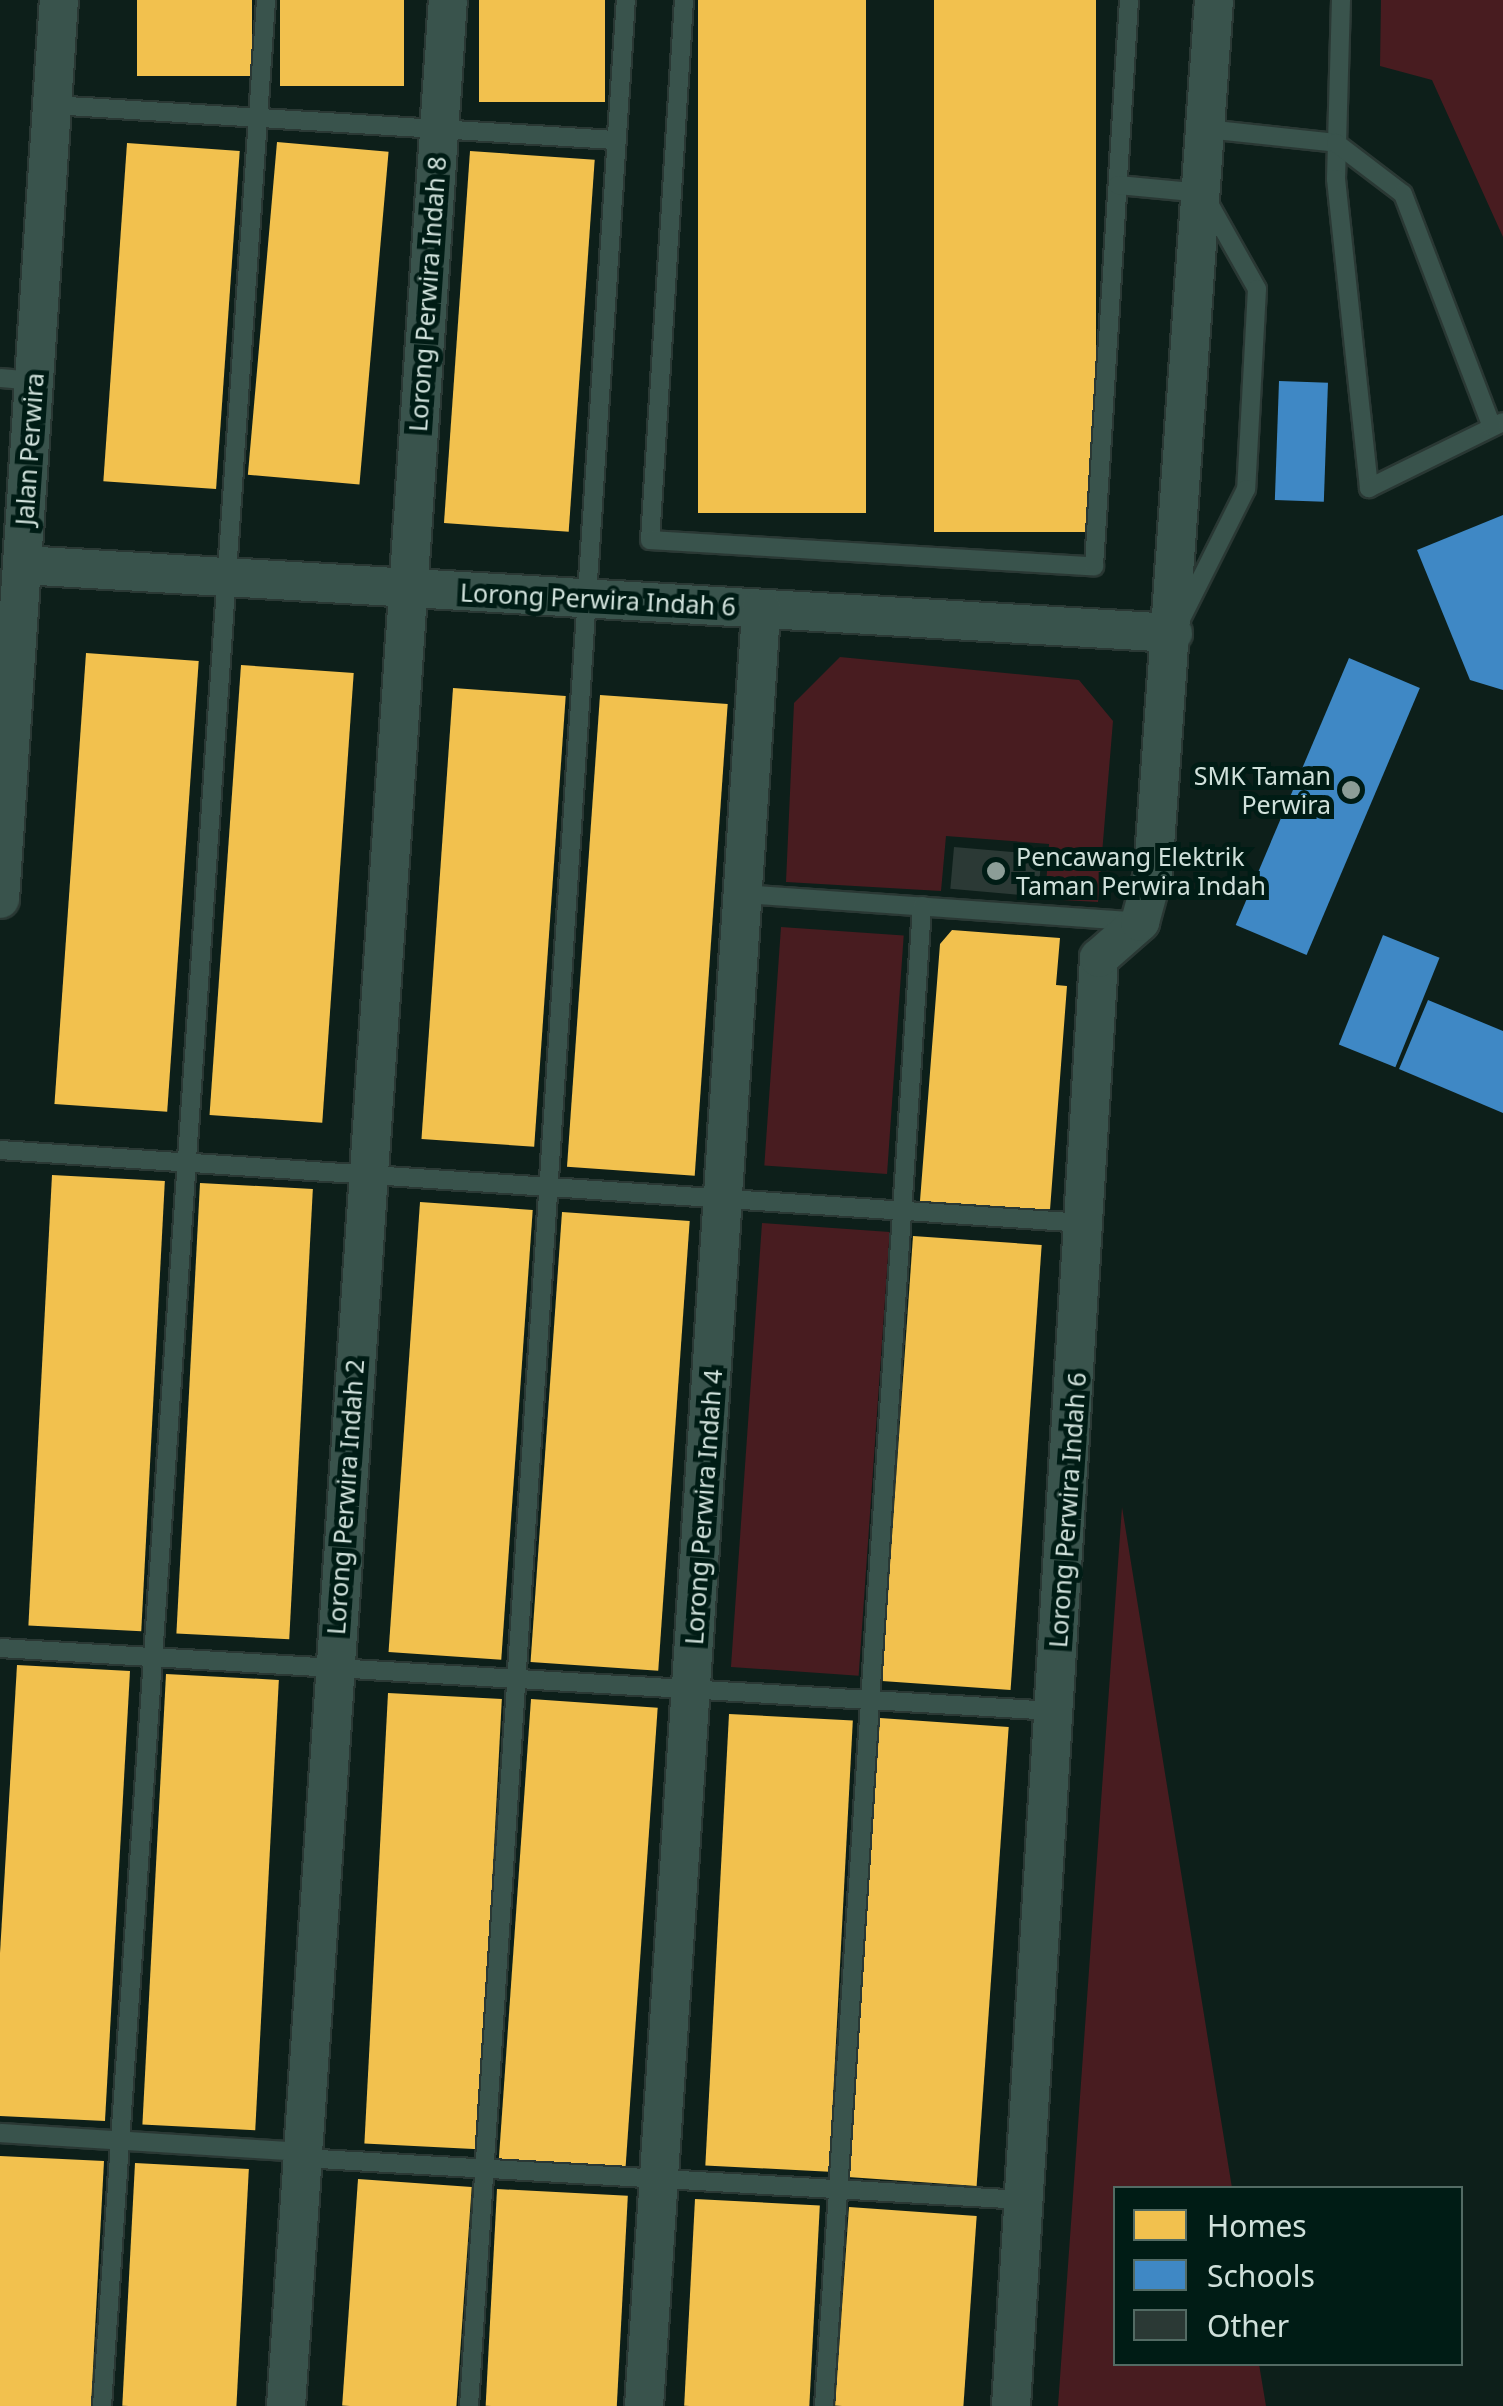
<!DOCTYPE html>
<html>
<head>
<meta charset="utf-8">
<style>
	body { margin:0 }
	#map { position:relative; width:1503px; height:2406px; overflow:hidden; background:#0d1f1a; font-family:"Noto Sans",sans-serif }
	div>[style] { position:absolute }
	.green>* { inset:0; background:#481c20; transform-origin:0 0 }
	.homes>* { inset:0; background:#f2c14e; transform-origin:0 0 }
	.schools>* { inset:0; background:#3f88c5; transform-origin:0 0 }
	.building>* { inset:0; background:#2b3935; transform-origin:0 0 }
	.roads { filter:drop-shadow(2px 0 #2a3834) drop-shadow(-2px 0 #2a3834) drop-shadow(0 2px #2a3834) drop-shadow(0 -2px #2a3834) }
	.lane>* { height:18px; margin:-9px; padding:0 9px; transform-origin:9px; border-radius:9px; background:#39534c }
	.street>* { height:38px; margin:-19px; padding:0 19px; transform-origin:19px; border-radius:19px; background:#39534c }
	.dots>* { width:28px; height:28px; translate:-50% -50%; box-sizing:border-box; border:5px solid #001c15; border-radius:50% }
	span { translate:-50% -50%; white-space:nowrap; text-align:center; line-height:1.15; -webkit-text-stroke:10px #001c15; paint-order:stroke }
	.street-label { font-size:25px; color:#d0e1db }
	.poi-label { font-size:25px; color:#d0e1db }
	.right { translate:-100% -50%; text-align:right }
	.left { translate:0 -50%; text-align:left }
	.legend { position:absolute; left:1113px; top:2186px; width:350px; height:180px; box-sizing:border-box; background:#001c15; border:2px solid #536b64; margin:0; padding:12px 18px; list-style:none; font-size:30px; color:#d0e1db }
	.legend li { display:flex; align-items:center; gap:20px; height:50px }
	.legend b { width:50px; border:2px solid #536b64 }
</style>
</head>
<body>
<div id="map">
	<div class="green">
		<div style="clip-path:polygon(1381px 0,1503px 0,1503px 237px,1432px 80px,1380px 66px)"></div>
		<div style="clip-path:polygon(840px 657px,1079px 680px,1113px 721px,1098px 902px,1045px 899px,1049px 844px,946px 836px,941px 891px,786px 882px,794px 703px)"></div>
		<div style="left:781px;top:927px;width:123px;height:239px;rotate:4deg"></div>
		<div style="left:762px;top:1223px;width:128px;height:445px;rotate:4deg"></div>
		<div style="clip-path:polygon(1122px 1507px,1232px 2188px,1116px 2188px,1116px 2364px,1259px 2364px,1266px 2406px,1058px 2406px)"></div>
	</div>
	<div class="homes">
		<div style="left:137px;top:0;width:115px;height:76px"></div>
		<div style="left:280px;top:0;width:124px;height:86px"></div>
		<div style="left:479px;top:0;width:126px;height:102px"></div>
		<div style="left:698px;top:0;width:168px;height:513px"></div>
		<div style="left:934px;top:0;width:162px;height:532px"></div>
		<div style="left:277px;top:142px;width:112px;height:334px;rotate:5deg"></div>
		<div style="left:127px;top:143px;width:113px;height:339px;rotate:4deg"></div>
		<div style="left:470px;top:151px;width:125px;height:373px;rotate:4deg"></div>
		<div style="left:86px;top:653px;width:113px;height:452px;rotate:4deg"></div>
		<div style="left:241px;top:665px;width:113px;height:451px;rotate:4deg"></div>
		<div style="left:453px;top:688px;width:113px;height:452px;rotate:4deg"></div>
		<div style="left:600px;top:695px;width:128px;height:473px;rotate:4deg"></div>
		<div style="clip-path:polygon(952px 930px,1060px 938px,1056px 985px,1067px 986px,1050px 1210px,920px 1201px,940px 944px)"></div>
		<div style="left:52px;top:1175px;width:113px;height:451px;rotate:3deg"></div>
		<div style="left:200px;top:1183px;width:113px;height:451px;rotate:3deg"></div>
		<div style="left:420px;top:1202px;width:113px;height:451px;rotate:4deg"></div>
		<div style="left:562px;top:1212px;width:128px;height:451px;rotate:4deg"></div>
		<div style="left:913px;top:1236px;width:129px;height:446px;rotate:4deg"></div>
		<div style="clip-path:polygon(17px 1665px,130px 1671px,105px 2121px,0 2116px,0 1953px)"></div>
		<div style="left:166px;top:1674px;width:113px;height:451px;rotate:3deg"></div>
		<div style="left:388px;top:1693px;width:114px;height:451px;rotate:3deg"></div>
		<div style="left:531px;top:1699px;width:127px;height:461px;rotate:4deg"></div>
		<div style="left:729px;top:1714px;width:124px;height:452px;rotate:3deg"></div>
		<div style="left:880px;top:1718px;width:129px;height:460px;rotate:4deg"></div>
		<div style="clip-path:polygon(0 2156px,104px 2161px,91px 2406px,0 2406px)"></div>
		<div style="left:135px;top:2163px;width:114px;height:243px;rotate:3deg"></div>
		<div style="left:358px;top:2179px;width:114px;height:227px;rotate:4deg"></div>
		<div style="left:497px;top:2189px;width:131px;height:217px;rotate:3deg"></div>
		<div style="left:695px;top:2199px;width:125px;height:207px;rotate:3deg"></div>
		<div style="left:849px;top:2207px;width:128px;height:199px;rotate:4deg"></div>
	</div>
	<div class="schools">
		<div style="left:1279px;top:381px;width:49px;height:119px;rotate:2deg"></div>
		<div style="clip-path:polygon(1503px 515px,1503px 690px,1470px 680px,1417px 550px)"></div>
		<div style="left:1349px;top:658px;width:77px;height:290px;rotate:23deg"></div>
		<div style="left:1383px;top:935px;width:61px;height:118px;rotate:22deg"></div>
		<div style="clip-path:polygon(1428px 1000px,1503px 1031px,1503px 1113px,1399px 1069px)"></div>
	</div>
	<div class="building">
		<div style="left:954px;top:847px;width:88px;height:42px;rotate:5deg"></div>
	</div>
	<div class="roads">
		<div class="lane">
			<div style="left:684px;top:0;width:541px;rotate:93.6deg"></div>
			<div style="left:650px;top:540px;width:445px;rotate:3.4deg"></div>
			<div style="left:1094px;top:566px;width:567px;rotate:-86.46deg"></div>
			<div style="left:1341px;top:0;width:179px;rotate:91.6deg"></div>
			<div style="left:1336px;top:179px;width:311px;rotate:83.9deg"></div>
			<div style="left:1369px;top:488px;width:149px;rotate:-26.2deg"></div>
			<div style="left:52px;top:105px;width:564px;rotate:3.56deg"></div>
			<div style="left:1206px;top:129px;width:131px;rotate:6.1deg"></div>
			<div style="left:1336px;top:143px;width:84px;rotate:37.3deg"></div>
			<div style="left:1403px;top:194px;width:249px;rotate:69.1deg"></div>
			<div style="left:1118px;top:185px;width:85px;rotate:5.4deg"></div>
			<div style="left:1203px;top:193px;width:110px;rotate:60.6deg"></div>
			<div style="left:1257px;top:289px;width:200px;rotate:93.1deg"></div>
			<div style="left:1246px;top:489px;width:143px;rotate:116.6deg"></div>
			<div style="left:0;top:378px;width:34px;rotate:5deg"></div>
			<div style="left:743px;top:894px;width:392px;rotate:4deg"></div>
			<div style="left:0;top:1150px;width:1086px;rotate:3.85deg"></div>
			<div style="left:0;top:1648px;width:1056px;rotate:3.42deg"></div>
			<div style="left:0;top:2133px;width:303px;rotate:3.6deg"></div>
			<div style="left:302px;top:2158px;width:723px;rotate:3.33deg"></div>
			<div style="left:102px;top:2406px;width:2412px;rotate:-86.1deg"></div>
			<div style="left:469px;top:2406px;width:2411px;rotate:-86.27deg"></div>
			<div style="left:824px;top:2406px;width:1503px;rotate:-86.26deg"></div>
		</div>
		<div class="street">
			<div style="left:22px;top:565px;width:1153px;rotate:3.38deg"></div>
			<div style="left:0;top:899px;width:901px;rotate:-86.25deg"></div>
			<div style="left:286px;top:2406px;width:2411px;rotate:-86.15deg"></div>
			<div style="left:644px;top:2406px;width:1801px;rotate:-86.27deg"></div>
			<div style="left:1011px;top:2406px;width:1451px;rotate:-86.52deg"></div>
			<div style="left:1099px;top:958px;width:55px;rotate:-41.3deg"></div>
			<div style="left:1140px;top:922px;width:50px;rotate:-74.8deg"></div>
			<div style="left:1153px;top:874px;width:876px;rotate:-86.01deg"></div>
		</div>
	</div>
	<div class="dots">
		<div style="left:1351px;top:790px;background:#8c9d97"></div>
		<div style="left:996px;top:871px;background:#8c9d97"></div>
	</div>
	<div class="street-label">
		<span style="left:427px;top:294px;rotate:-86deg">Lorong Perwira Indah 8</span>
		<span style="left:29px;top:449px;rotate:-86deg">Jalan Perwira</span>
		<span style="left:598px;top:599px;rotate:3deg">Lorong Perwira Indah 6</span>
		<span style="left:345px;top:1497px;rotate:-86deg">Lorong Perwira Indah 2</span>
		<span style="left:703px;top:1507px;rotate:-86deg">Lorong Perwira Indah 4</span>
		<span style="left:1067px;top:1510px;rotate:-86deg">Lorong Perwira Indah 6</span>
	</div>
	<div class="poi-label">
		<span class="right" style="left:1331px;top:790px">SMK Taman<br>Perwira</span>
		<span class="left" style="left:1016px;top:871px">Pencawang Elektrik<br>Taman Perwira Indah</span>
	</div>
	<ul class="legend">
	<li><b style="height:28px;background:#f2c14e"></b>Homes</li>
	<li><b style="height:28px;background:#3f88c5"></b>Schools</li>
	<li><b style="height:28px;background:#2b3935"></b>Other</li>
	</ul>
</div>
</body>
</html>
